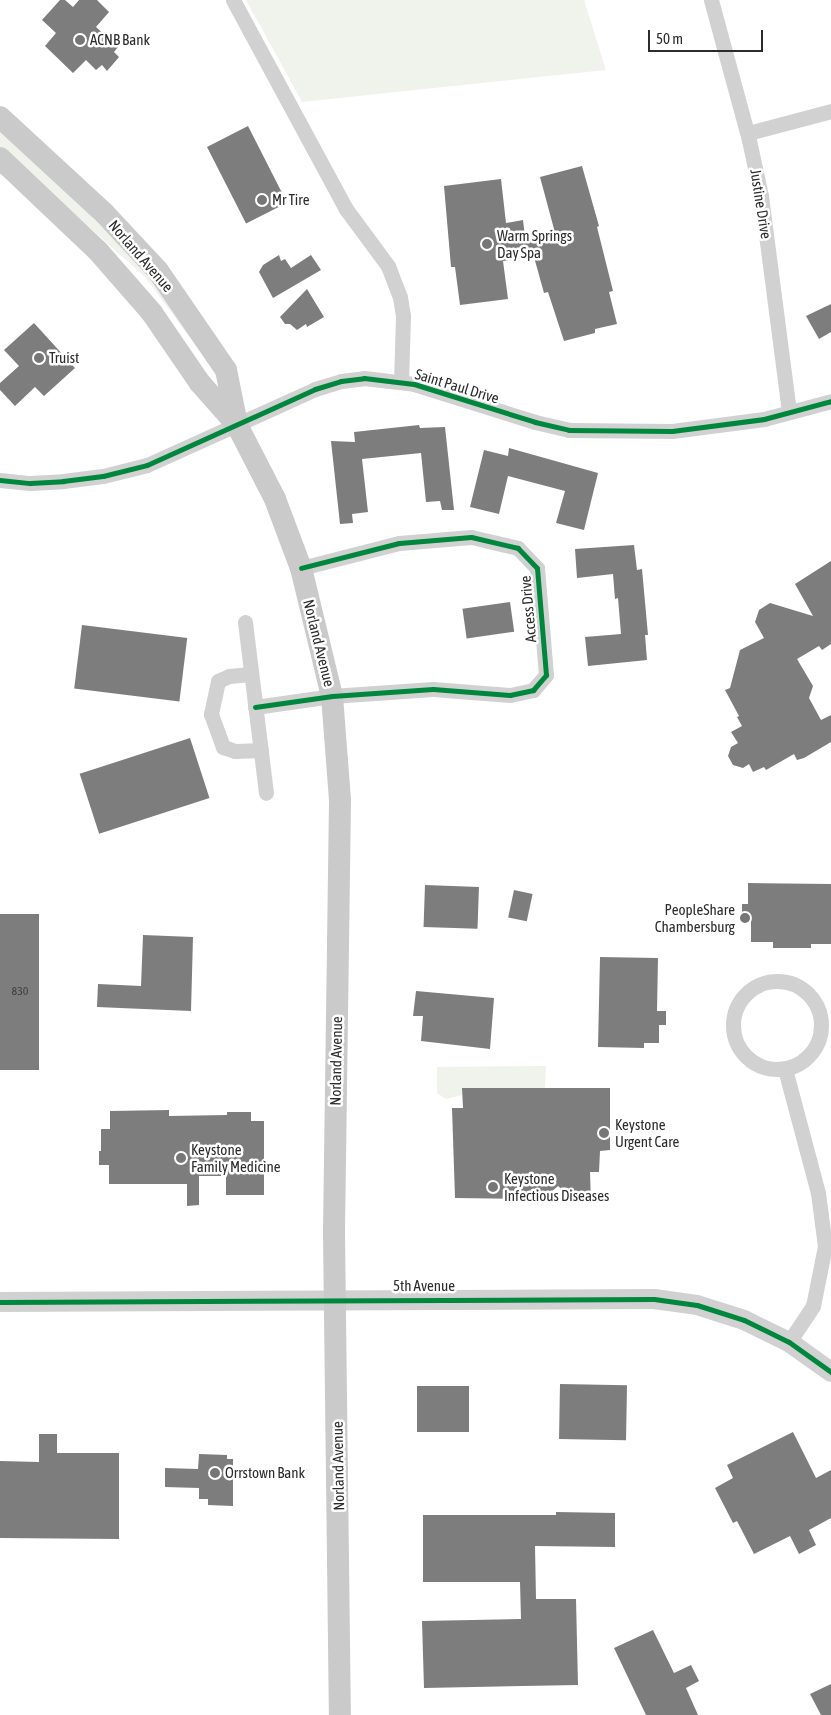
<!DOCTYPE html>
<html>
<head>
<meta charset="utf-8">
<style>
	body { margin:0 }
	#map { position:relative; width:831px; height:1715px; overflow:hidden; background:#fff; font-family:"Asap Condensed",sans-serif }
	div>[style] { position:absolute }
	.green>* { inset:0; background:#f0f3eb }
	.building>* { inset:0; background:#7d7d7d; transform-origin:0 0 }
	.minor>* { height:15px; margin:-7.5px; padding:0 7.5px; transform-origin:7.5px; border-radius:7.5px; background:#d1d1d1 }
	.minor>.ring { margin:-7.5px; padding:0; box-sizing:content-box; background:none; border:15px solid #d1d1d1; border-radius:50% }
	.tertiary>* { height:20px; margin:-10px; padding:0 10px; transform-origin:10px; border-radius:10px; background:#d1d1d1 }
	.secondary>* { height:22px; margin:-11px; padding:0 11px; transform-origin:11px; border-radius:11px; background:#cacaca }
	.cycleway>* { height:5px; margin:-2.5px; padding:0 2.5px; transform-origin:2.5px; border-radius:2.5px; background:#00873e }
	.dots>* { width:14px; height:14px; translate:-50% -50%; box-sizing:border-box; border:2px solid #fff; border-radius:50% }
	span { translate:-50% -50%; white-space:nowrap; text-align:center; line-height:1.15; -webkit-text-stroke:5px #fff; paint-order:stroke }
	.number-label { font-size:12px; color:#404040 }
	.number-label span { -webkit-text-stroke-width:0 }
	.poi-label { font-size:15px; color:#2c2c2c }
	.left { translate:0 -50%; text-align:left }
	.right { translate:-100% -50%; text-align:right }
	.street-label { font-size:15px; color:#2c2c2c }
	.scale { position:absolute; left:648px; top:30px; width:115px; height:22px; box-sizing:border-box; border:2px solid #2c2c2c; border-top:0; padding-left:6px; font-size:15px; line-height:18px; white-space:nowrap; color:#2c2c2c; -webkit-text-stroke:4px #fff; paint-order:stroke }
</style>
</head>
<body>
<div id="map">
	<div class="green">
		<div style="clip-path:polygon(246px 0,584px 0,606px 70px,302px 102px)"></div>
		<div style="clip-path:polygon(0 131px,91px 216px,146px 272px,208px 362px,145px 277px,0 147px)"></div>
		<div style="clip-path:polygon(546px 1066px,545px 1088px,462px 1088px,462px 1095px,446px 1099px,437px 1093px,437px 1067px)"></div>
	</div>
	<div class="building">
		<div style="clip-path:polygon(60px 0,65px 0,73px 7px,79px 0,97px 0,109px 12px,96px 27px,118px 47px,114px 52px,119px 57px,107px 71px,102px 65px,96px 70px,86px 60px,73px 73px,45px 46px,56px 33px,42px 20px)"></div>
		<div style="left:248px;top:126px;width:86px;height:46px;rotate:63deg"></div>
		<div style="clip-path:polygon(582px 166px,599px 226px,597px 227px,613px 291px,609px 292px,617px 324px,595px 329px,595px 333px,564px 341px,548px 292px,544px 293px,534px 257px,503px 261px,508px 299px,460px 305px,455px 267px,451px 267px,444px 186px,501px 179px,506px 223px,523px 220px,525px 237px,554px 229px,540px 177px)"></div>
		<div style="clip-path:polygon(279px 255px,281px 261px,285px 259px,291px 268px,311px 255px,321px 270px,273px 298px,259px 272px,263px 265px)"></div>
		<div style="clip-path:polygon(307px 289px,324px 317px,307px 327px,306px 324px,297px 330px,290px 324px,285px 324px,280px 317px)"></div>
		<div style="clip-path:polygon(831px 304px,831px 332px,819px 339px,806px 316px)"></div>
		<div style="clip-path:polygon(34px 323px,75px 368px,44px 396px,35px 387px,15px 406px,0 390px,0 383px,19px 366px,4px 350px)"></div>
		<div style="clip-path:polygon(419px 425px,420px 428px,445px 427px,454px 510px,442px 510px,440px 501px,426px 502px,421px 453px,362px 459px,368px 512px,352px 514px,353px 523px,340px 524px,331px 441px,355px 442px,354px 432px)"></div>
		<div style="clip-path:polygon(509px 448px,598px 473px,584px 530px,556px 523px,565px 491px,508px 476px,499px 514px,470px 507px,484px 450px,508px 456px)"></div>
		<div style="clip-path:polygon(634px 545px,637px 570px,642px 569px,648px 635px,645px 635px,647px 660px,588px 666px,585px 637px,621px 634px,618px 598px,615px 599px,613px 574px,577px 578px,575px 549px)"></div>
		<div style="clip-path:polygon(831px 561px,831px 644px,822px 650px,819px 646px,797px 659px,813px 686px,809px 698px,821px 720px,831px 715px,831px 742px,804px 758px,797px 760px,794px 754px,766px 770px,764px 767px,753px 772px,749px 764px,743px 768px,733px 765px,728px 756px,731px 747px,738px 743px,731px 732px,742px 726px,737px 717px,739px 716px,725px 690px,730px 688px,740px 650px,764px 638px,755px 622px,759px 610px,770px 603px,813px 616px,795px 584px)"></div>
		<div style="left:510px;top:602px;width:30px;height:48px;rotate:82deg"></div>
		<div style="left:82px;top:625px;width:106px;height:64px;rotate:7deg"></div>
		<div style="left:190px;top:738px;width:63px;height:116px;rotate:72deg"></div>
		<div style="clip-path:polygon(748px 883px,831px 884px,831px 944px,811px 944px,811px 948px,773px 948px,773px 942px,751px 942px,751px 922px,742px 922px,742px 904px,748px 904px)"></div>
		<div style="left:425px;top:885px;width:54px;height:42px;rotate:2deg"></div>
		<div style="left:514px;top:890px;width:19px;height:28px;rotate:12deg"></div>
		<div style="left:0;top:914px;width:39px;height:156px"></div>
		<div style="clip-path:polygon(143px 935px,193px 937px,191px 1011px,97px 1007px,98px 984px,141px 986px)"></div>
		<div style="clip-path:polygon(600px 957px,658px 958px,657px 1011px,666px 1011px,666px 1025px,659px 1025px,659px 1043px,644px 1043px,644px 1048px,598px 1047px)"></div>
		<div style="clip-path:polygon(416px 991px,494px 998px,490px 1049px,421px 1041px,423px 1016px,413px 1016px)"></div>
		<div style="clip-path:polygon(462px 1088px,610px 1088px,610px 1150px,600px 1151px,599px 1172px,590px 1172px,591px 1203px,576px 1202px,558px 1186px,543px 1199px,455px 1198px,452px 1108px,463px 1108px)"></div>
		<div style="clip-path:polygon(169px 1110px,169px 1116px,227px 1115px,227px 1112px,251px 1112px,251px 1121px,264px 1121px,264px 1195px,226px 1195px,226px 1176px,199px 1176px,199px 1205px,187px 1206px,187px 1184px,109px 1184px,109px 1165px,99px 1165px,99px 1151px,101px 1151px,101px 1129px,110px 1129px,110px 1111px)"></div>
		<div style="left:560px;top:1384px;width:67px;height:55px;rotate:1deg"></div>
		<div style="left:417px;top:1386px;width:52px;height:46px"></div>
		<div style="clip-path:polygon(793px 1432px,816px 1478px,831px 1470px,831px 1518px,809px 1530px,816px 1545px,799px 1554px,790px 1536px,754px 1554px,737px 1521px,733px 1523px,715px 1488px,733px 1478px,727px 1465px)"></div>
		<div style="clip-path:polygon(39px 1434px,57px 1434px,57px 1453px,119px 1453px,119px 1539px,0 1538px,0 1461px,39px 1462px)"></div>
		<div style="clip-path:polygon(199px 1454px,227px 1455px,227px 1459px,233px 1459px,233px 1506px,208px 1505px,208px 1499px,199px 1499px,199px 1488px,165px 1487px,165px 1468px,198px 1469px)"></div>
		<div style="clip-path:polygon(556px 1512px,615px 1513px,615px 1547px,535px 1546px,536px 1599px,576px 1599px,578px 1685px,424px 1688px,422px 1621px,521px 1619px,520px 1582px,423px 1582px,423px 1515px,556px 1515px)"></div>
		<div style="clip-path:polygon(653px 1630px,674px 1673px,691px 1665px,699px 1681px,686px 1688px,698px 1715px,646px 1715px,614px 1648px)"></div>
		<div style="clip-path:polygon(831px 1684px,831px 1715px,821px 1715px,810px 1694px)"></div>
	</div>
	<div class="minor">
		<div style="left:233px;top:0;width:238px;rotate:61.6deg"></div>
		<div style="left:346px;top:209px;width:71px;rotate:53.6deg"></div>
		<div style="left:388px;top:266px;width:33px;rotate:69deg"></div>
		<div style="left:400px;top:297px;width:19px;rotate:81deg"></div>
		<div style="left:403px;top:316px;width:66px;rotate:91.7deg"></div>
		<div style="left:711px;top:0;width:145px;rotate:74.8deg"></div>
		<div style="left:749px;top:140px;width:57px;rotate:77.9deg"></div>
		<div style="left:761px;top:196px;width:218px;rotate:82.6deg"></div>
		<div style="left:748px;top:133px;width:86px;rotate:-14.8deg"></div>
		<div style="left:0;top:480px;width:30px;rotate:6deg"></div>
		<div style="left:30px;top:483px;width:33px;rotate:-3deg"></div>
		<div style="left:63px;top:481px;width:40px;rotate:-7.1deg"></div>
		<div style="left:103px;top:476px;width:45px;rotate:-14deg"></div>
		<div style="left:147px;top:465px;width:184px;rotate:-24.3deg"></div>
		<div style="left:315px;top:389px;width:27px;rotate:-17deg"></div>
		<div style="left:341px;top:381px;width:23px;rotate:-7deg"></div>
		<div style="left:364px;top:378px;width:50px;rotate:6.8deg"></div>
		<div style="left:414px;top:384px;width:127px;rotate:17.4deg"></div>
		<div style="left:535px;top:422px;width:35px;rotate:13deg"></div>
		<div style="left:569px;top:430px;width:103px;rotate:0.6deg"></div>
		<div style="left:672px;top:431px;width:93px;rotate:-7.4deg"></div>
		<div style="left:764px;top:419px;width:69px;rotate:-15deg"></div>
		<div style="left:245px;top:622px;width:172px;rotate:83deg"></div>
		<div style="left:251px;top:674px;width:22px;rotate:175deg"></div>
		<div style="left:229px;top:676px;width:12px;rotate:156deg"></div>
		<div style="left:218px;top:681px;width:34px;rotate:102deg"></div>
		<div style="left:211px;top:714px;width:35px;rotate:70deg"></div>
		<div style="left:223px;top:747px;width:13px;rotate:18deg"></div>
		<div style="left:235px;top:751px;width:26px;rotate:-2deg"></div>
		<div style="left:255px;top:707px;width:78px;rotate:-8.1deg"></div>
		<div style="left:332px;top:696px;width:101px;rotate:-4deg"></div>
		<div style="left:433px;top:689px;width:77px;rotate:4.5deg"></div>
		<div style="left:510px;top:695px;width:24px;rotate:-12deg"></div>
		<div style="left:533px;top:690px;width:20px;rotate:-49deg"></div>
		<div style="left:546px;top:675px;width:107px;rotate:-94.8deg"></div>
		<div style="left:537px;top:568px;width:28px;rotate:-134deg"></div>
		<div style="left:518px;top:548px;width:48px;rotate:-166.8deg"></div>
		<div style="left:471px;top:537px;width:72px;rotate:175.2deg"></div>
		<div style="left:399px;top:543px;width:101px;rotate:165.7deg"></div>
		<div class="ring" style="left:733px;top:981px;width:73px;height:73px"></div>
		<div style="left:785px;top:1069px;width:128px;rotate:75.1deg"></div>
		<div style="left:818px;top:1193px;width:53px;rotate:82.5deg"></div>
		<div style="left:825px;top:1246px;width:61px;rotate:101.3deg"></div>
		<div style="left:813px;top:1306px;width:43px;rotate:123.7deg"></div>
	</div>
	<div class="tertiary">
		<div style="left:0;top:1302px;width:654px;rotate:-0.26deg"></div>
		<div style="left:654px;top:1299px;width:43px;rotate:7.9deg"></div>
		<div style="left:697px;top:1305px;width:49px;rotate:17.7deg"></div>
		<div style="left:744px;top:1320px;width:50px;rotate:26.1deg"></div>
		<div style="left:789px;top:1342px;width:52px;rotate:35.5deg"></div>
	</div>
	<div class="secondary">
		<div style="left:0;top:117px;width:142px;rotate:42.7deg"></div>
		<div style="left:104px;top:213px;width:79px;rotate:47deg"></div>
		<div style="left:158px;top:271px;width:120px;rotate:55.5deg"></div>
		<div style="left:226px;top:370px;width:55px;rotate:78.5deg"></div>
		<div style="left:0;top:158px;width:135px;rotate:43.5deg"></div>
		<div style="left:98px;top:251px;width:82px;rotate:48.9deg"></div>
		<div style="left:152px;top:313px;width:85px;rotate:55.6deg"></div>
		<div style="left:200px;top:383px;width:56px;rotate:48.6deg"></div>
		<div style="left:237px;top:425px;width:83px;rotate:62.8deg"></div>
		<div style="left:275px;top:499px;width:74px;rotate:69.4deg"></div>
		<div style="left:301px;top:568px;width:132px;rotate:76.4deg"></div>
		<div style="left:332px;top:696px;width:105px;rotate:85.6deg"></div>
		<div style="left:340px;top:801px;width:432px;rotate:90.8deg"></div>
		<div style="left:334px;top:1233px;width:482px;rotate:89.3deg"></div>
	</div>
	<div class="cycleway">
		<div style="left:0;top:480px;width:30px;rotate:6deg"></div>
		<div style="left:30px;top:483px;width:33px;rotate:-3deg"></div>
		<div style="left:63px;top:481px;width:40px;rotate:-7.1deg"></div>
		<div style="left:103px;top:476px;width:45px;rotate:-14deg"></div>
		<div style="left:147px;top:465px;width:184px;rotate:-24.3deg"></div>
		<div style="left:315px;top:389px;width:27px;rotate:-17deg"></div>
		<div style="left:341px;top:381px;width:23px;rotate:-7deg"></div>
		<div style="left:364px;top:378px;width:50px;rotate:6.8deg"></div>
		<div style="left:414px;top:384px;width:127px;rotate:17.4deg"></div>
		<div style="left:535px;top:422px;width:35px;rotate:13deg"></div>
		<div style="left:569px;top:430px;width:103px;rotate:0.6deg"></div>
		<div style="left:672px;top:431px;width:93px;rotate:-7.4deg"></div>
		<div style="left:764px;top:419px;width:69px;rotate:-15deg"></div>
		<div style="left:255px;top:707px;width:78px;rotate:-8.1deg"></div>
		<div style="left:332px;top:696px;width:101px;rotate:-4deg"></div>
		<div style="left:433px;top:689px;width:77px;rotate:4.5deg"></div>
		<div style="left:510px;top:695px;width:24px;rotate:-12deg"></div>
		<div style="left:533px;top:690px;width:20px;rotate:-49deg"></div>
		<div style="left:546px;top:675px;width:107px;rotate:-94.8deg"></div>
		<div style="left:537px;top:568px;width:28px;rotate:-134deg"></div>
		<div style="left:518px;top:548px;width:48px;rotate:-166.8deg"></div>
		<div style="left:471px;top:537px;width:72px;rotate:175.2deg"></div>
		<div style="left:399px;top:543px;width:101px;rotate:165.7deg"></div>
		<div style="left:0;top:1302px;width:654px;rotate:-0.26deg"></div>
		<div style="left:654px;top:1299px;width:43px;rotate:7.9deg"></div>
		<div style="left:697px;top:1305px;width:49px;rotate:17.7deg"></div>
		<div style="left:744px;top:1320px;width:50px;rotate:26.1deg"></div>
		<div style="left:789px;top:1342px;width:52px;rotate:35.5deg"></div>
	</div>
	<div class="dots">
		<div style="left:80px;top:40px;background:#767676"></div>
		<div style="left:262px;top:200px;background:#767676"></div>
		<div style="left:487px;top:244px;background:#767676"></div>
		<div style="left:39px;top:358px;background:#767676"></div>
		<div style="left:745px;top:918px;background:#767676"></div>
		<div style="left:604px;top:1133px;background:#767676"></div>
		<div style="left:181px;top:1158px;background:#767676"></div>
		<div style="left:493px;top:1187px;background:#767676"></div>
		<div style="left:215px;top:1473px;background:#767676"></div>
	</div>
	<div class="number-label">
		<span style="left:20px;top:992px">830</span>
	</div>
	<div class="poi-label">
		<span class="left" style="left:90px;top:40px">ACNB Bank</span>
		<span class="left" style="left:272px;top:200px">Mr Tire</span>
		<span class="left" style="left:497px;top:244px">Warm Springs<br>Day Spa</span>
		<span class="left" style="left:49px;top:358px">Truist</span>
		<span class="right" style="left:735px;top:918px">PeopleShare<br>Chambersburg</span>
		<span class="left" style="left:615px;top:1133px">Keystone<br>Urgent Care</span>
		<span class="left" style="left:191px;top:1158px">Keystone<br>Family Medicine</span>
		<span class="left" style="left:504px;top:1187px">Keystone<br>Infectious Diseases</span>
		<span class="left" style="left:225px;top:1473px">Orrstown Bank</span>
	</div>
	<div class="street-label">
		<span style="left:761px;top:204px;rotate:81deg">Justine Drive</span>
		<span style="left:141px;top:256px;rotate:49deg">Norland Avenue</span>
		<span style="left:457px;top:386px;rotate:17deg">Saint Paul Drive</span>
		<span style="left:528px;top:609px;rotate:-95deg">Access Drive</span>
		<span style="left:319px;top:643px;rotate:76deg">Norland Avenue</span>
		<span style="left:336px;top:1061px;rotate:-89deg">Norland Avenue</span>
		<span style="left:424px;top:1286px">5th Avenue</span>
		<span style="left:338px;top:1466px;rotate:-91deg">Norland Avenue</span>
	</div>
	<div class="scale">50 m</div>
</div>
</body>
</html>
